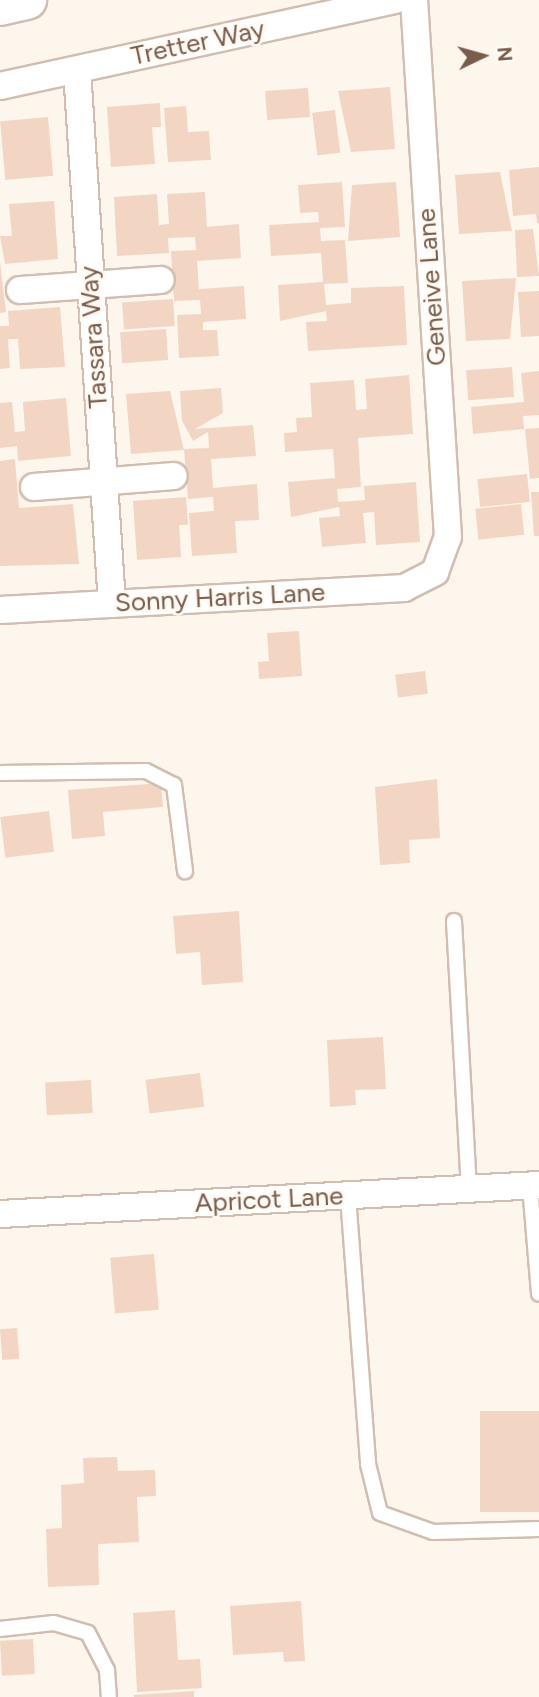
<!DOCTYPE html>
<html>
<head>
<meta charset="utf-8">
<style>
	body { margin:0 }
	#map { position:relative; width:539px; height:1697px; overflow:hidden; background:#fdf6ec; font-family:Figtree,sans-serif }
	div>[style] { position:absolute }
	.building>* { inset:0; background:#f3d5c3; transform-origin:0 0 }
	.roads { filter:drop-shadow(2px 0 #d1beb0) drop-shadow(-2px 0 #d1beb0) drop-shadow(0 2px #d1beb0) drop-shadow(0 -2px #d1beb0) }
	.lane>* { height:14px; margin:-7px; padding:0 7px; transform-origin:7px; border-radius:7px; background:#fff }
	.street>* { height:26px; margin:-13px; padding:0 13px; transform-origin:13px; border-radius:13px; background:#fff }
	.secondary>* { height:38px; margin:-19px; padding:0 19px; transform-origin:19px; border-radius:19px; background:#fff }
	span { translate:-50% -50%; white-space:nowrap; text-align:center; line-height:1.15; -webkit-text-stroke:5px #fffaf3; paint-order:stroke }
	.street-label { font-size:26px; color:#7a5c4d }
	.north { position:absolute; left:448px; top:21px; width:70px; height:70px; -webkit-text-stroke:5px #fffaf3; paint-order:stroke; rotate:85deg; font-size:19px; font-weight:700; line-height:28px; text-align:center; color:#7a5c4d }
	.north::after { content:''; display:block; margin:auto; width:24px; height:32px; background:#7a5c4d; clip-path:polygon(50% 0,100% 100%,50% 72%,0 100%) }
</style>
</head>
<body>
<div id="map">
	<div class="building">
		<div style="clip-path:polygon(390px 87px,395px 149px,351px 152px,338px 91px)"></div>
		<div style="left:308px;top:88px;width:29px;height:43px;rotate:86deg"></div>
		<div style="clip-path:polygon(160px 103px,161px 127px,152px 127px,155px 164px,111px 167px,107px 107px)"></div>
		<div style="clip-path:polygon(186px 106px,188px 132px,209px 131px,211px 160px,168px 162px,164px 108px)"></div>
		<div style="left:335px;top:110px;width:43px;height:23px;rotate:83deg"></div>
		<div style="left:48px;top:117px;width:59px;height:48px;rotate:85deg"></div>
		<div style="clip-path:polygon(539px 167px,539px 223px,537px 223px,536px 214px,513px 216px,509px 170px)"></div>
		<div style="clip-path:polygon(500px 172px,512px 231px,459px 234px,455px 175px)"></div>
		<div style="clip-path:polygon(342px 182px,345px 227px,320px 228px,321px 241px,345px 240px,348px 283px,324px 284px,326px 305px,351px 303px,351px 288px,404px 286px,407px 345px,308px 351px,306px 322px,327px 321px,326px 311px,280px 321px,278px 285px,323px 282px,321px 253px,271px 256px,269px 225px,319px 222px,318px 212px,300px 213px,298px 185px)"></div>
		<div style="clip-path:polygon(396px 182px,400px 237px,348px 241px,352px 185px)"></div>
		<div style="clip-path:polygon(205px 192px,207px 227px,239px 224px,241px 258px,197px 261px,199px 289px,244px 286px,246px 319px,203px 322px,203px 330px,217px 330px,219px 356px,179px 358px,177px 315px,201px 314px,200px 300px,174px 301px,171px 251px,196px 250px,195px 237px,168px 238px,169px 253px,117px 256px,114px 197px,157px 194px,159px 225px,169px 224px,167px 194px)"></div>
		<div style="clip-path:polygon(54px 201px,58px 259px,5px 264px,0 236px,12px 236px,9px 204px)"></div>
		<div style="clip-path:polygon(533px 229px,539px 276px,517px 277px,515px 230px)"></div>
		<div style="clip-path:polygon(0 262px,6px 312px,0 313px)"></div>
		<div style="clip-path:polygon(516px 278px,510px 339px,466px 341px,462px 281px)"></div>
		<div style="clip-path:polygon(539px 291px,539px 336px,521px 337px,518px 292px)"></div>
		<div style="left:173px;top:299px;width:27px;height:51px;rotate:86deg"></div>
		<div style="clip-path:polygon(60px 307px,65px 367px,20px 369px,18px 339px,8px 339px,10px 368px,0 369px,0 326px,9px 326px,8px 311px)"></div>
		<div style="left:166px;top:329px;width:31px;height:46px;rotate:86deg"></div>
		<div style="left:512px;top:367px;width:30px;height:46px;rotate:86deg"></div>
		<div style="clip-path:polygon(539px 371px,539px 415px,523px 416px,524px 429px,473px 434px,471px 407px,524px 402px,521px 373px)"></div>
		<div style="clip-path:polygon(409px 375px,413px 434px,358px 438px,361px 487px,337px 489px,338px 502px,365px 500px,364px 486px,416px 482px,420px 542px,376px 545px,374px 512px,363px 513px,366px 543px,322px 547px,319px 518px,340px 516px,339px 507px,291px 517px,288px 482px,335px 478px,333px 449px,285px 452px,284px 433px,297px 432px,296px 418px,312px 417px,310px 383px,354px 380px,356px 410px,367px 409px,365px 379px)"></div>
		<div style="clip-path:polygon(221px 388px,223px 413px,195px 429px,253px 425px,256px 456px,211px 459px,213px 488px,257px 484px,259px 520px,235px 521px,237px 553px,192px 556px,189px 513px,214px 511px,213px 497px,188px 499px,184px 449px,209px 448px,208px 432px,193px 441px,182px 421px,180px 391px)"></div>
		<div style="clip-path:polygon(170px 391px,184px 450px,131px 454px,126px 394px)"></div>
		<div style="clip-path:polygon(66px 398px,71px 456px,18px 461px,17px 446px,0 448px,0 403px,12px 402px,15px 432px,25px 431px,23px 402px)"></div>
		<div style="clip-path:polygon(539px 428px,539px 478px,530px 479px,525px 429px)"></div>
		<div style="clip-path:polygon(15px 459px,19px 508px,73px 504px,79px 564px,0 566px,0 461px)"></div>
		<div style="left:527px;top:474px;width:28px;height:50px;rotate:84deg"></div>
		<div style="clip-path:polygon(531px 492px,539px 492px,539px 536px,534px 536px)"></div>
		<div style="clip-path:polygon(186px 497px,188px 525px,179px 525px,181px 557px,137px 560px,133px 501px)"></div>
		<div style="left:521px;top:504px;width:31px;height:46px;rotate:84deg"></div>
		<div style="clip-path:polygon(299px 631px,302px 676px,259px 679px,258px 662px,269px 661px,267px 633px)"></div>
		<div style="left:425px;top:671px;width:23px;height:30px;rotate:83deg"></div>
		<div style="clip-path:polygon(437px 779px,440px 838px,409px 840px,410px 863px,380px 865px,375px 787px)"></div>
		<div style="clip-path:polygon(161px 783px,163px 807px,103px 812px,105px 836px,72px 839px,68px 790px)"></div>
		<div style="left:49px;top:811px;width:41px;height:49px;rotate:83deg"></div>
		<div style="clip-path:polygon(239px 911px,243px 982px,202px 985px,200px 952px,176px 954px,173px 916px)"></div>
		<div style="clip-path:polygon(383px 1037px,386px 1089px,355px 1090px,356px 1105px,330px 1107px,327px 1040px)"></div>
		<div style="left:200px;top:1073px;width:34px;height:55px;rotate:83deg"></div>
		<div style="left:91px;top:1080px;width:33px;height:46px;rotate:87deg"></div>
		<div style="left:154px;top:1254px;width:56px;height:44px;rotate:85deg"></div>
		<div style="left:17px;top:1328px;width:31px;height:17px;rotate:86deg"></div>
		<div style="left:539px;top:1411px;width:101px;height:59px;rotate:90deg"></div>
		<div style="clip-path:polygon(117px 1457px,118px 1471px,155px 1470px,156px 1496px,137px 1497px,139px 1542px,98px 1544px,99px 1585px,48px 1587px,46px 1529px,62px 1528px,61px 1485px,84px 1483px,83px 1458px)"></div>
		<div style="clip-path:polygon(301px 1601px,305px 1661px,284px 1662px,283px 1652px,233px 1655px,230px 1606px)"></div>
		<div style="clip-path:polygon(175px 1610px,178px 1660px,200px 1659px,202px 1688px,137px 1692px,133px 1613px)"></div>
		<div style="left:33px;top:1639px;width:35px;height:33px;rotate:87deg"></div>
		<div style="clip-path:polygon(194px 1691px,194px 1697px,134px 1697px,134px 1695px)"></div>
	</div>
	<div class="roads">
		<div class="lane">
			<div style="left:0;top:773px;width:146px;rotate:-0.8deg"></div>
			<div style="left:146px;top:771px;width:31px;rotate:27deg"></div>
			<div style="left:174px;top:785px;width:87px;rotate:82.7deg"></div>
			<div style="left:454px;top:921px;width:268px;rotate:86.8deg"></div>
			<div style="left:530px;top:1186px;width:108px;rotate:85.2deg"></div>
			<div style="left:348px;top:1196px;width:269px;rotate:85.7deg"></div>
			<div style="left:368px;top:1464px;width:50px;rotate:76.2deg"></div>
			<div style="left:380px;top:1513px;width:56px;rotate:19.7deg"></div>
			<div style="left:433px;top:1532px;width:106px;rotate:-1.6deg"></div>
			<div style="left:0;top:1629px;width:54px;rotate:-6.3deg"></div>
			<div style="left:54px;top:1623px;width:35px;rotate:16deg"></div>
			<div style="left:88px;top:1633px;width:42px;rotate:62.8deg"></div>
			<div style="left:107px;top:1670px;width:27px;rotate:86deg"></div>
		</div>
		<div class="street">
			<div style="left:77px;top:70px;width:535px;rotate:86.25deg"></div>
			<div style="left:0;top:86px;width:404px;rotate:-12.3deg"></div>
			<div style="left:20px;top:290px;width:141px;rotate:-4.1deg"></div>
			<div style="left:34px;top:487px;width:140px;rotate:-4.5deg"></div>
			<div style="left:0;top:610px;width:405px;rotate:-3.1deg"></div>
			<div style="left:404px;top:588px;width:35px;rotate:-27deg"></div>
			<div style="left:435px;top:572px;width:37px;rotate:-70deg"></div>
			<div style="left:448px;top:537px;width:538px;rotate:-93.62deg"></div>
			<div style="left:0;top:1214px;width:540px;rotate:-3.08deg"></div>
		</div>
		<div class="secondary">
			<div style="left:0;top:6px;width:28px;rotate:-13deg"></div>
		</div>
	</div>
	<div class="street-label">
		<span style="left:198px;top:43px;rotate:-12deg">Tretter Way</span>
		<span style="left:432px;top:287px;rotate:-94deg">Geneive Lane</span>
		<span style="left:94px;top:337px;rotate:-94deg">Tassara Way</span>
		<span style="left:220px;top:598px;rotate:-3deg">Sonny Harris Lane</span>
		<span style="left:269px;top:1200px;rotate:-3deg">Apricot Lane</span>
	</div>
	<div class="north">N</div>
</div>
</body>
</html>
